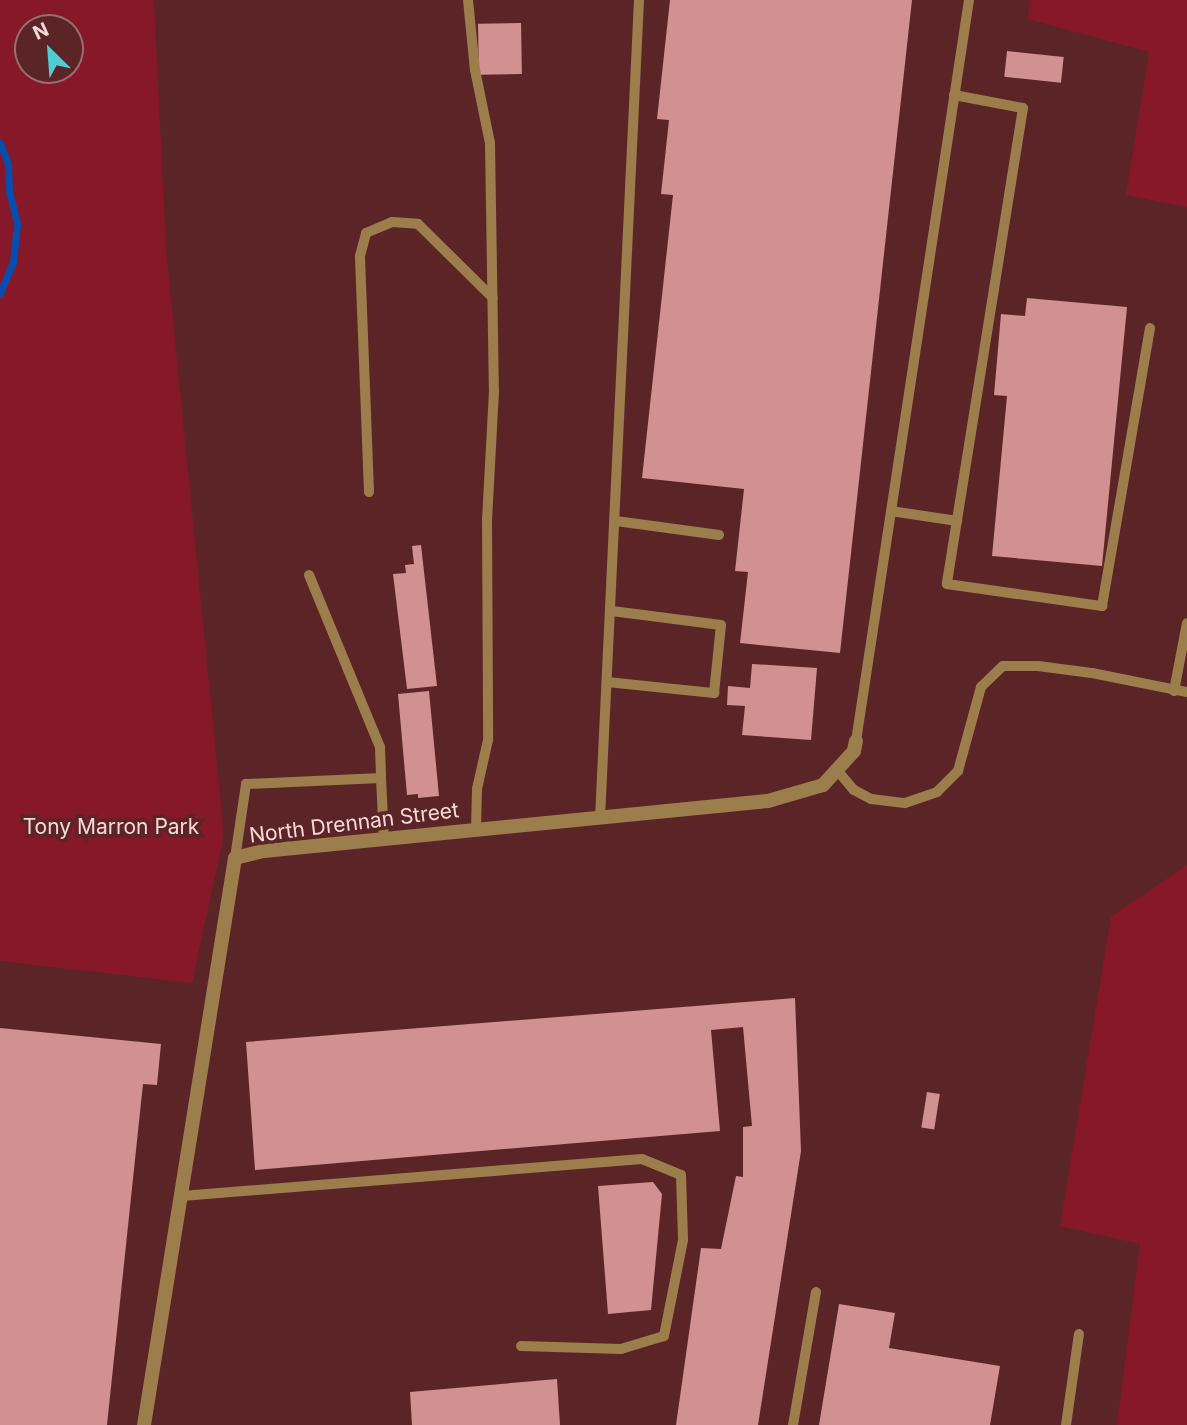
<!DOCTYPE html>
<html>
<head>
<meta charset="utf-8">
<style>
	body { margin:0 }
	#map { position:relative; width:1187px; height:1425px; overflow:hidden; background:#5b2528; font-family:Inter,sans-serif }
	div>[style] { position:absolute }
	.green>* { inset:0; background:#861829 }
	.stream>* { height:7px; margin:-3.5px; padding:0 3.5px; transform-origin:3.5px; border-radius:3.5px; background:#044eaf }
	.building>* { inset:0; background:#d19091; transform-origin:0 0 }
	.service>* { height:10px; margin:-5px; padding:0 5px; transform-origin:5px; border-radius:5px; background:#9c7e4d }
	.minor>* { height:14px; margin:-7px; padding:0 7px; transform-origin:7px; border-radius:7px; background:#9c7e4d }
	span { translate:-50% -50%; white-space:nowrap; text-align:center; line-height:1.15; -webkit-text-stroke:7px #5b2528; paint-order:stroke }
	.street-label { font-size:21px; color:#fcd8d8 }
	.park-label { font-size:21px; color:#fad6d6 }
	.north { position:absolute; left:14px; top:14px; width:70px; height:70px; box-sizing:border-box; background:#5b2528; border:2px solid #9b6d6e; border-radius:50%; rotate:335deg; font-size:19px; font-weight:700; line-height:28px; text-align:center; color:#fcd8d8 }
	.north::after { content:''; display:block; margin:auto; width:24px; height:32px; background:#51ccd1; clip-path:polygon(50% 0,100% 100%,50% 72%,0 100%) }
</style>
</head>
<body>
<div id="map">
	<div class="green">
		<div style="clip-path:polygon(evenodd,0 0,154px 0,166px 249px,224px 835px,192px 983px,0 961px,0 0,28px 28px,70px 28px,70px 70px,28px 70px,28px 28px)"></div>
		<div style="clip-path:polygon(1030px 0,1187px 0,1187px 207px,1126px 195px,1149px 52px,1028px 19px)"></div>
		<div style="clip-path:polygon(1187px 865px,1187px 1425px,1117px 1425px,1140px 1244px,1060px 1226px,1111px 917px)"></div>
	</div>
	<div class="stream">
		<div style="left:0;top:143px;width:22px;rotate:69deg"></div>
		<div style="left:8px;top:164px;width:27px;rotate:88deg"></div>
		<div style="left:9px;top:191px;width:34px;rotate:76deg"></div>
		<div style="left:17px;top:224px;width:38px;rotate:96deg"></div>
		<div style="left:13px;top:262px;width:34px;rotate:113deg"></div>
	</div>
	<div class="building">
		<div style="clip-path:polygon(670px 0,912px 0,840px 653px,740px 643px,748px 572px,735px 571px,744px 489px,642px 478px,673px 195px,661px 194px,669px 120px,657px 119px)"></div>
		<div style="left:521px;top:23px;width:51px;height:43px;rotate:89deg"></div>
		<div style="left:1007px;top:51px;width:57px;height:26px;rotate:6deg"></div>
		<div style="clip-path:polygon(1027px 298px,1127px 307px,1102px 566px,992px 556px,1007px 396px,994px 395px,1001px 314px,1025px 316px)"></div>
		<div style="clip-path:polygon(421px 545px,437px 686px,407px 689px,393px 574px,406px 573px,405px 565px,414px 564px,412px 546px)"></div>
		<div style="clip-path:polygon(752px 664px,817px 668px,811px 740px,742px 735px,745px 706px,727px 705px,728px 686px,750px 688px)"></div>
		<div style="clip-path:polygon(429px 691px,439px 796px,418px 798px,418px 794px,407px 795px,398px 694px)"></div>
		<div style="clip-path:polygon(795px 998px,801px 1151px,758px 1425px,676px 1425px,701px 1248px,721px 1249px,736px 1176px,743px 1177px,743px 1127px,752px 1126px,743px 1027px,711px 1030px,720px 1131px,255px 1170px,246px 1042px)"></div>
		<div style="clip-path:polygon(0 1028px,161px 1044px,157px 1085px,143px 1084px,107px 1425px,0 1425px)"></div>
		<div style="left:927px;top:1092px;width:13px;height:36px;rotate:9deg"></div>
		<div style="clip-path:polygon(653px 1182px,662px 1194px,651px 1310px,608px 1314px,598px 1186px)"></div>
		<div style="clip-path:polygon(839px 1304px,895px 1313px,889px 1348px,1000px 1366px,990px 1425px,819px 1425px)"></div>
		<div style="clip-path:polygon(557px 1379px,560px 1425px,412px 1425px,410px 1392px)"></div>
	</div>
	<div class="service">
		<div style="left:468px;top:0;width:70px;rotate:84.3deg"></div>
		<div style="left:475px;top:70px;width:75px;rotate:78.4deg"></div>
		<div style="left:490px;top:143px;width:248px;rotate:89.1deg"></div>
		<div style="left:494px;top:391px;width:128px;rotate:93.1deg"></div>
		<div style="left:487px;top:519px;width:221px;rotate:89.7deg"></div>
		<div style="left:488px;top:740px;width:50px;rotate:102.7deg"></div>
		<div style="left:477px;top:789px;width:41px;rotate:91.4deg"></div>
		<div style="left:954px;top:95px;width:70px;rotate:10.7deg"></div>
		<div style="left:1023px;top:108px;width:482px;rotate:99.1deg"></div>
		<div style="left:947px;top:584px;width:157px;rotate:8.1deg"></div>
		<div style="left:1102px;top:606px;width:282px;rotate:-80.2deg"></div>
		<div style="left:369px;top:492px;width:236px;rotate:-92.2deg"></div>
		<div style="left:360px;top:256px;width:24px;rotate:-75deg"></div>
		<div style="left:366px;top:233px;width:28px;rotate:-23deg"></div>
		<div style="left:392px;top:222px;width:26px;rotate:4deg"></div>
		<div style="left:418px;top:224px;width:105px;rotate:44.6deg"></div>
		<div style="left:891px;top:511px;width:67px;rotate:8.6deg"></div>
		<div style="left:616px;top:521px;width:104px;rotate:7.7deg"></div>
		<div style="left:309px;top:575px;width:186px;rotate:67.6deg"></div>
		<div style="left:380px;top:747px;width:31px;rotate:88deg"></div>
		<div style="left:607px;top:682px;width:108px;rotate:5.9deg"></div>
		<div style="left:714px;top:693px;width:68px;rotate:-84.1deg"></div>
		<div style="left:721px;top:625px;width:110px;rotate:-172.7deg"></div>
		<div style="left:1174px;top:691px;width:69px;rotate:-79.2deg"></div>
		<div style="left:856px;top:741px;width:750px;rotate:-81.33deg"></div>
		<div style="left:837px;top:770px;width:26px;rotate:50deg"></div>
		<div style="left:854px;top:790px;width:19px;rotate:28deg"></div>
		<div style="left:871px;top:799px;width:34px;rotate:7deg"></div>
		<div style="left:905px;top:803px;width:34px;rotate:-19deg"></div>
		<div style="left:937px;top:792px;width:30px;rotate:-45deg"></div>
		<div style="left:958px;top:771px;width:87px;rotate:-74.7deg"></div>
		<div style="left:981px;top:687px;width:30px;rotate:-44deg"></div>
		<div style="left:1003px;top:666px;width:35px"></div>
		<div style="left:1038px;top:666px;width:54px;rotate:7.4deg"></div>
		<div style="left:1092px;top:673px;width:97px;rotate:11.3deg"></div>
		<div style="left:600px;top:818px;width:819px;rotate:-87.27deg"></div>
		<div style="left:235px;top:858px;width:75px;rotate:-81.5deg"></div>
		<div style="left:246px;top:784px;width:135px;rotate:-2.5deg"></div>
		<div style="left:381px;top:778px;width:61px;rotate:87.2deg"></div>
		<div style="left:182px;top:1196px;width:461px;rotate:-4.6deg"></div>
		<div style="left:642px;top:1159px;width:42px;rotate:22.3deg"></div>
		<div style="left:681px;top:1175px;width:65px;rotate:88.2deg"></div>
		<div style="left:683px;top:1240px;width:98px;rotate:101.2deg"></div>
		<div style="left:664px;top:1336px;width:45px;rotate:163.2deg"></div>
		<div style="left:621px;top:1349px;width:100px;rotate:-178.3deg"></div>
		<div style="left:793px;top:1425px;width:135px;rotate:-80.2deg"></div>
		<div style="left:1066px;top:1425px;width:92px;rotate:-81.9deg"></div>
	</div>
	<div class="minor">
		<div style="left:144px;top:1425px;width:574px;rotate:-80.88deg"></div>
		<div style="left:235px;top:858px;width:30px;rotate:-14deg"></div>
		<div style="left:264px;top:851px;width:506px;rotate:-5.67deg"></div>
		<div style="left:768px;top:801px;width:57px;rotate:-16.2deg"></div>
		<div style="left:823px;top:785px;width:46px;rotate:-47.6deg"></div>
		<div style="left:854px;top:751px;width:10px;rotate:-79deg"></div>
	</div>
	<div class="street-label">
		<span style="left:354px;top:823px;rotate:-7deg">North Drennan Street</span>
	</div>
	<div class="park-label">
		<span style="left:111px;top:827px">Tony Marron Park</span>
	</div>
	<div class="north">N</div>
</div>
</body>
</html>
